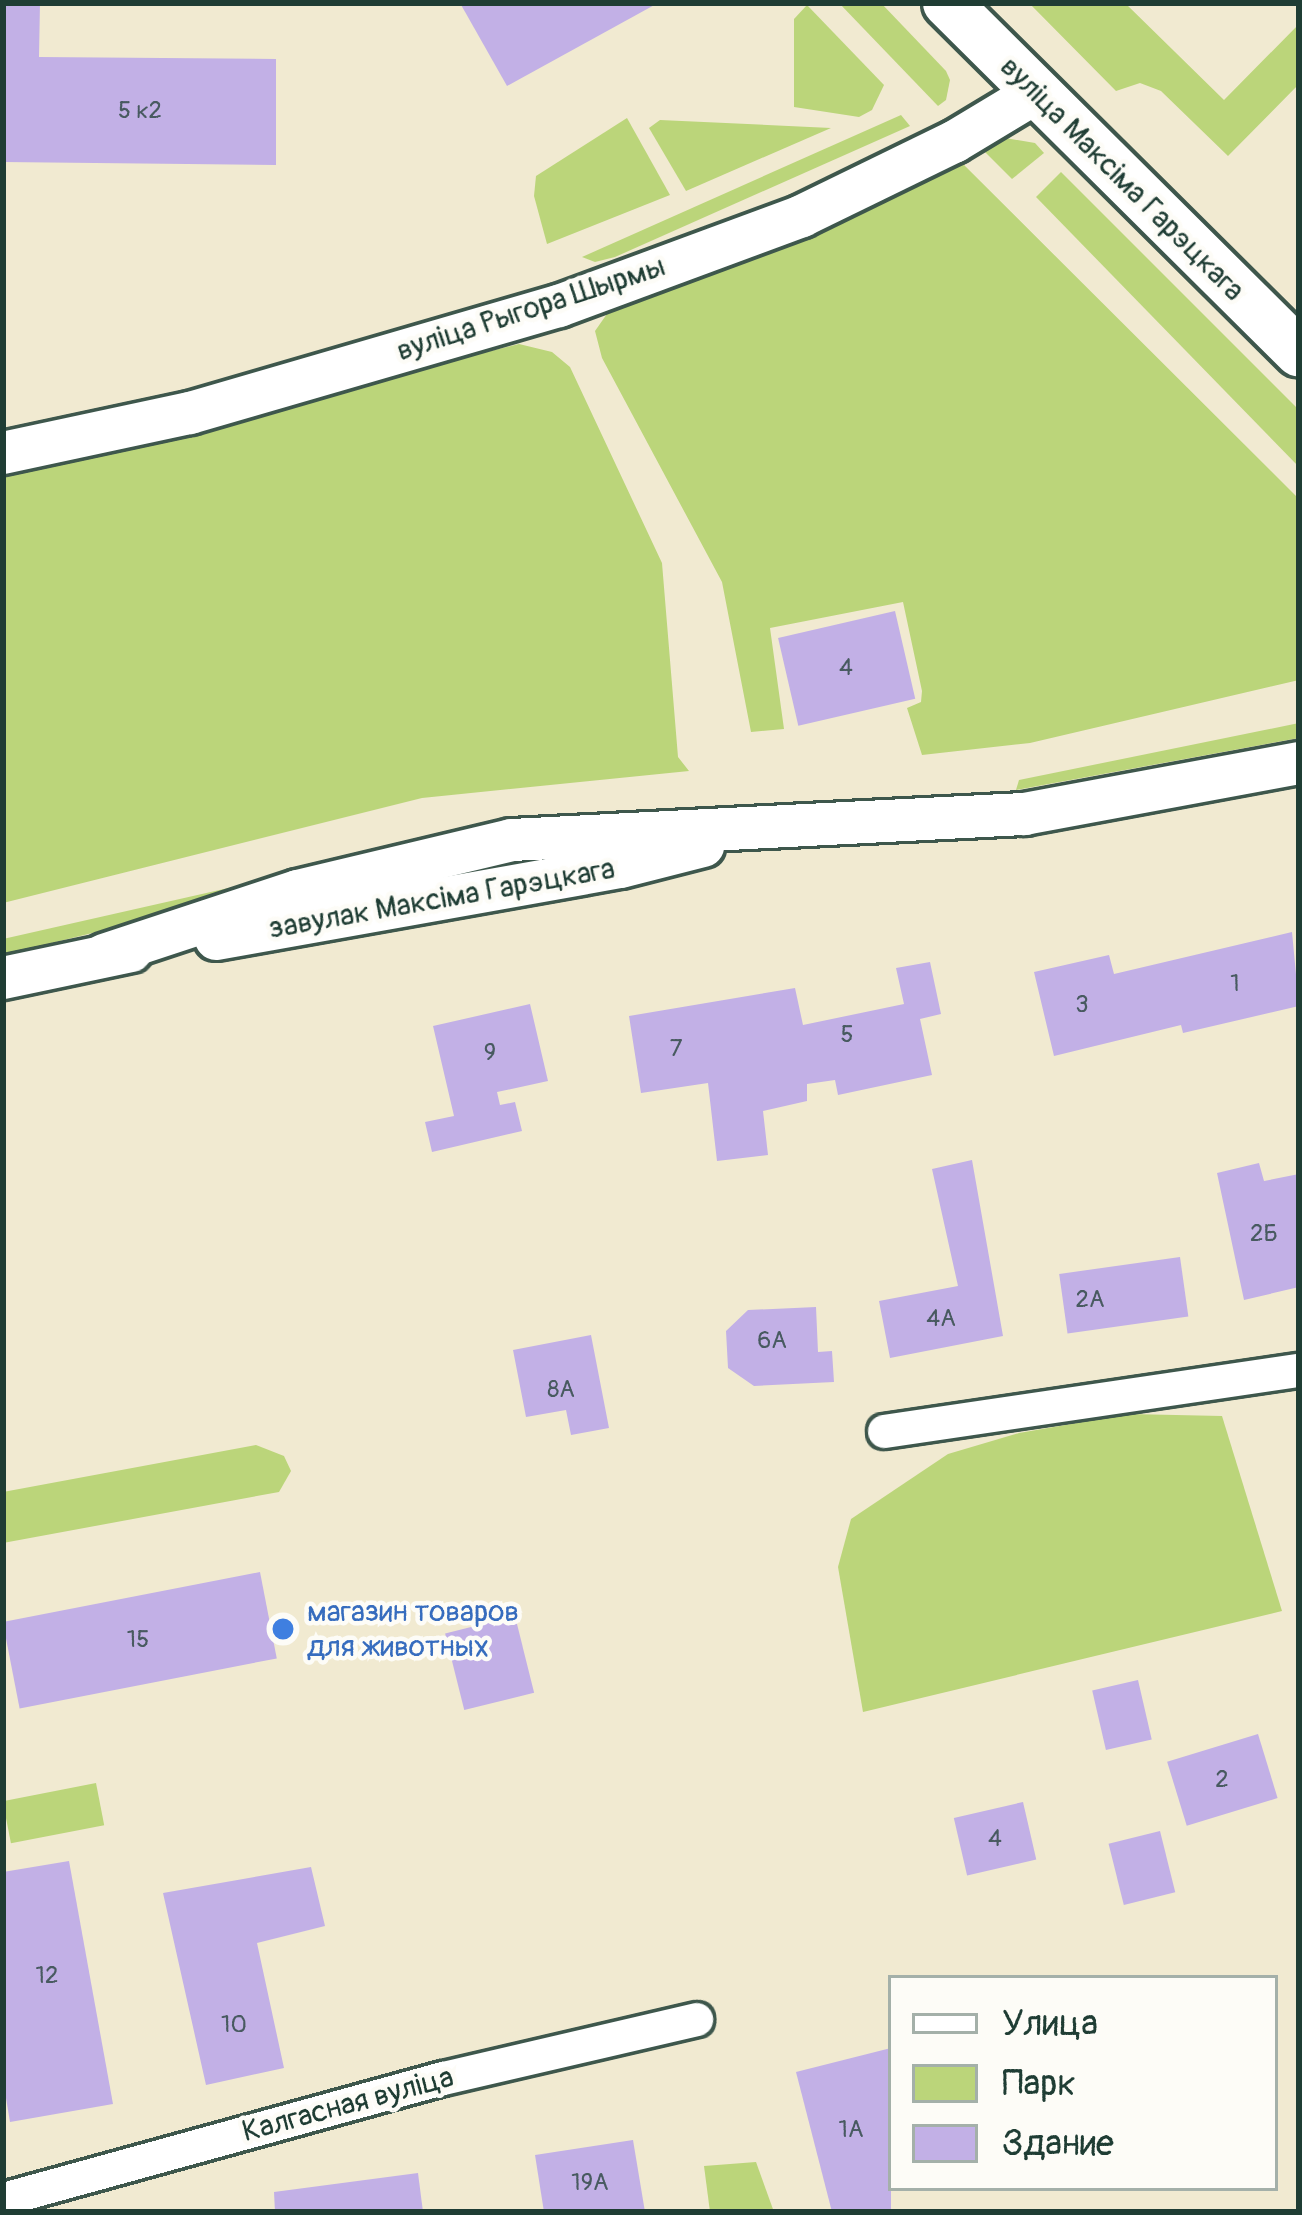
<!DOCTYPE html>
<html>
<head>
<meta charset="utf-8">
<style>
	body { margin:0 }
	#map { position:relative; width:1302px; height:2215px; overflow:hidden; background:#f1ead1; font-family:Pangolin,sans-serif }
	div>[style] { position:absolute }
	.green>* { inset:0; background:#bbd57a; transform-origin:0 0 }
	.building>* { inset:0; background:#c2b0e6; transform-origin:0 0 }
	.roads { filter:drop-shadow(3px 0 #3e574c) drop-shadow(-3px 0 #3e574c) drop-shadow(0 3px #3e574c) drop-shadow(0 -3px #3e574c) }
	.minor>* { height:33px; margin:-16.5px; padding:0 16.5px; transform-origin:16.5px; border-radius:16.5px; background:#fff }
	.tertiary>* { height:42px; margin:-21px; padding:0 21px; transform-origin:21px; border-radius:21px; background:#fff }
	.secondary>* { height:48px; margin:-24px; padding:0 24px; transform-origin:24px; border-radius:24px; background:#fff }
	.dots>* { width:33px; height:33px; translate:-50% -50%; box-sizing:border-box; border:6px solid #fdfcf7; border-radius:50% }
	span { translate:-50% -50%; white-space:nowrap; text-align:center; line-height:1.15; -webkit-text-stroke:9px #fdfcf7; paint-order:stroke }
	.number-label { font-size:24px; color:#485a60 }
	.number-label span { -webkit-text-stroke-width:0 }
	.street-label { font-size:30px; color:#1f3d34 }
	.shop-label { font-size:30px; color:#366cbe }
	.left { translate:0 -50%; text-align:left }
	.frame { position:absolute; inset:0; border:6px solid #1f3d34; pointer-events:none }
	.legend { position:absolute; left:888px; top:1975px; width:390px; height:216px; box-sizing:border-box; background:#fdfcf7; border:3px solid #a4b0a9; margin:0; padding:15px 21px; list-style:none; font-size:36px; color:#1f3d34 }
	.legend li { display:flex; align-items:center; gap:24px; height:60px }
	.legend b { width:60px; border:3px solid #a4b0a9 }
</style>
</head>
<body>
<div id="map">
	<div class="green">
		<div style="clip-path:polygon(839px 3px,881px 3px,946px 71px,950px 80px,946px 100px,938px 106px)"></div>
		<div style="clip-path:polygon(1029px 3px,1125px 3px,1224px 100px,1299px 24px,1299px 84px,1228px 156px,1161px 91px,1140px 83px,1116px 91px)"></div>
		<div style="clip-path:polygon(807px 5px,884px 85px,872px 110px,859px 117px,794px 107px,794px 19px)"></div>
		<div style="clip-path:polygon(901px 115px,910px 126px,615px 257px,595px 262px,582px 257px)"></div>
		<div style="clip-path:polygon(627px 118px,670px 195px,547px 244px,534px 196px,536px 176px)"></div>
		<div style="clip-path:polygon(660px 120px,831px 128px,686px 191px,649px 128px)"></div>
		<div style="clip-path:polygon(1005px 138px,1035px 143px,1044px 153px,1012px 179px,982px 149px)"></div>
		<div style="clip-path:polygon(958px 159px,1299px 499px,1299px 680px,1030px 743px,922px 755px,907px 708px,921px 702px,922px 691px,903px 602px,770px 628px,784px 729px,751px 732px,722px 582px,602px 358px,595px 331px,609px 311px,795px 240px)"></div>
		<div style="clip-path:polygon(1061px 172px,1299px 410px,1299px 467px,1036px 197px)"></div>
		<div style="clip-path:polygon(519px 344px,552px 352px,570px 367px,662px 563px,678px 757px,689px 771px,422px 798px,3px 903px,3px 470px)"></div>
		<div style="clip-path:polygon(1299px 723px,1299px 738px,1016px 790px,1019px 780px)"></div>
		<div style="clip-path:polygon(321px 867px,137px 922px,3px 955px,3px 939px)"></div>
		<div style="clip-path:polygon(1129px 1414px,1222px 1416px,1282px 1611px,863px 1712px,838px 1567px,851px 1519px,948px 1454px,1019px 1433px)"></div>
		<div style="clip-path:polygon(256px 1445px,284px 1456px,291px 1471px,279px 1492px,3px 1543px,3px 1492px)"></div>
		<div style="left:96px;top:1783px;width:43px;height:95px;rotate:79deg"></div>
		<div style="clip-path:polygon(756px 2162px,774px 2212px,710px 2212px,704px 2166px)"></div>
	</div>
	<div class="building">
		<div style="clip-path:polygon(3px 3px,40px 3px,39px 57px,276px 59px,276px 165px,3px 162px)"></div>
		<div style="clip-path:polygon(460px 3px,658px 3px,507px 86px)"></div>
		<div style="left:895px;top:611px;width:90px;height:120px;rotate:77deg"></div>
		<div style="clip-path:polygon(1292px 932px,1299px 1006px,1183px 1033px,1181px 1025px,1054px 1056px,1034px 972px,1109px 955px,1114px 974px)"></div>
		<div style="clip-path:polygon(930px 962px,941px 1014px,920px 1019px,932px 1075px,838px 1095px,835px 1080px,807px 1084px,807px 1101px,763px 1111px,768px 1155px,717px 1161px,708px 1083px,641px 1093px,629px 1016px,795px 988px,803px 1025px,904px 1004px,896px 968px)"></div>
		<div style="clip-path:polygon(530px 1004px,548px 1081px,497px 1092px,500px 1105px,515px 1102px,522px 1131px,432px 1152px,425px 1122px,454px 1116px,433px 1026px)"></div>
		<div style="clip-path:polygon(972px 1160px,1003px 1336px,890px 1358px,879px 1301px,958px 1286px,932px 1169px)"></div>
		<div style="clip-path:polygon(1259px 1163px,1264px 1181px,1299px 1174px,1299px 1287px,1244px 1300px,1217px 1173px)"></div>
		<div style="left:1180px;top:1257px;width:60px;height:122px;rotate:82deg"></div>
		<div style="clip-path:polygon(816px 1307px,818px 1352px,832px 1351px,834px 1382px,754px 1386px,728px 1368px,726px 1331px,748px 1310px)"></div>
		<div style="clip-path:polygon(591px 1335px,609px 1428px,571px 1435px,566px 1410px,526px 1417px,513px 1350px)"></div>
		<div style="left:260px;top:1572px;width:88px;height:262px;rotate:79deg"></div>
		<div style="left:515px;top:1616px;width:79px;height:72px;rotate:76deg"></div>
		<div style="left:1138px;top:1680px;width:61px;height:47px;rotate:77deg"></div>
		<div style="left:1258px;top:1734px;width:67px;height:95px;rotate:73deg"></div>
		<div style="left:1023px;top:1802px;width:59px;height:71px;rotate:77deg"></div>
		<div style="left:1160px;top:1831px;width:63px;height:53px;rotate:76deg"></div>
		<div style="clip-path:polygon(69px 1861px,113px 2104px,10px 2122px,3px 2080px,3px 1872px)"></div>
		<div style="clip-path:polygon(311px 1867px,325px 1926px,257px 1943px,284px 2068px,206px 2085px,163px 1893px)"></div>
		<div style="clip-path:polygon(891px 2048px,891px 2212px,832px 2212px,796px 2072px)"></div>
		<div style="clip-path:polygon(633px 2140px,645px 2212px,544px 2212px,535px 2155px)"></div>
		<div style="clip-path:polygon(418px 2173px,423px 2212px,275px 2212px,274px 2192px)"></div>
	</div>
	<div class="roads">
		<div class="minor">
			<div style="left:884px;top:1431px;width:419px;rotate:-8.4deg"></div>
			<div style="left:3px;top:2199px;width:456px;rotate:-15.4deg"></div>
			<div style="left:443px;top:2078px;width:260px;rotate:-13.1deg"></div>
		</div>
		<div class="tertiary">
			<div style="left:3px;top:453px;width:191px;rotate:-12.1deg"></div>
			<div style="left:190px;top:413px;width:384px;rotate:-16.2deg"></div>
			<div style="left:559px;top:306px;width:259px;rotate:-20.3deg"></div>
			<div style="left:802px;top:216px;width:169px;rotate:-26deg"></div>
			<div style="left:954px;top:142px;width:93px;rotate:-31deg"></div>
			<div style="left:216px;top:939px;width:411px;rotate:-10.1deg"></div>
			<div style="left:621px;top:867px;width:85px;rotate:-14.4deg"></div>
			<div style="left:104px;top:955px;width:204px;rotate:-18.3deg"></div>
			<div style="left:298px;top:891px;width:220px;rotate:-13.4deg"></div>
			<div style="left:512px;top:840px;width:513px;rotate:-2.91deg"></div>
			<div style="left:1024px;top:814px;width:280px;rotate:-10.5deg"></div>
			<div style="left:3px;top:978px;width:131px;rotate:-11.9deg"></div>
		</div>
		<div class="secondary">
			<div style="left:947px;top:3px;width:496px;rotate:44.8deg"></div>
		</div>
	</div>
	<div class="dots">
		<div style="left:283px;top:1629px;background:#3f7fe0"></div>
	</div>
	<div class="number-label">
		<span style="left:140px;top:111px">5 к2</span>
		<span style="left:846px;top:668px">4</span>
		<span style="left:1235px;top:984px">1</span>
		<span style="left:1082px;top:1005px">3</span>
		<span style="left:847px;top:1035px">5</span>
		<span style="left:676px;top:1049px">7</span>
		<span style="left:490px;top:1053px">9</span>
		<span style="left:1264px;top:1234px">2Б</span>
		<span style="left:1090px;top:1300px">2А</span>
		<span style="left:941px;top:1319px">4А</span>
		<span style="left:772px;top:1341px">6А</span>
		<span style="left:561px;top:1390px">8А</span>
		<span style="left:138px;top:1640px">15</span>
		<span style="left:1222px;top:1780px">2</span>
		<span style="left:995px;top:1839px">4</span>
		<span style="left:47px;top:1976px">12</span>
		<span style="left:234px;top:2025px">10</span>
		<span style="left:851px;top:2130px">1А</span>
		<span style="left:590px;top:2183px">19А</span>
	</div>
	<div class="street-label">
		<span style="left:1122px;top:179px;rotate:45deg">вуліца Максіма Гарэцкага</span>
		<span style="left:531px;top:309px;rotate:-18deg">вуліца Рыгора Шырмы</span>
		<span style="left:442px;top:899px;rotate:-10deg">завулак Максіма Гарэцкага</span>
		<span style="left:348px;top:2105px;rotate:-15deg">Калгасная вуліца</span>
	</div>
	<div class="shop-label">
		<span class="left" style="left:307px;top:1629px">магазин товаров<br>для животных</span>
	</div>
	<div class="frame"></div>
	<ul class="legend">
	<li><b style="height:15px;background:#fff"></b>Улица</li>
	<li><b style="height:33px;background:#bbd57a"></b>Парк</li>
	<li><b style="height:33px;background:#c2b0e6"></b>Здание</li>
	</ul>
</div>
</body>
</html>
